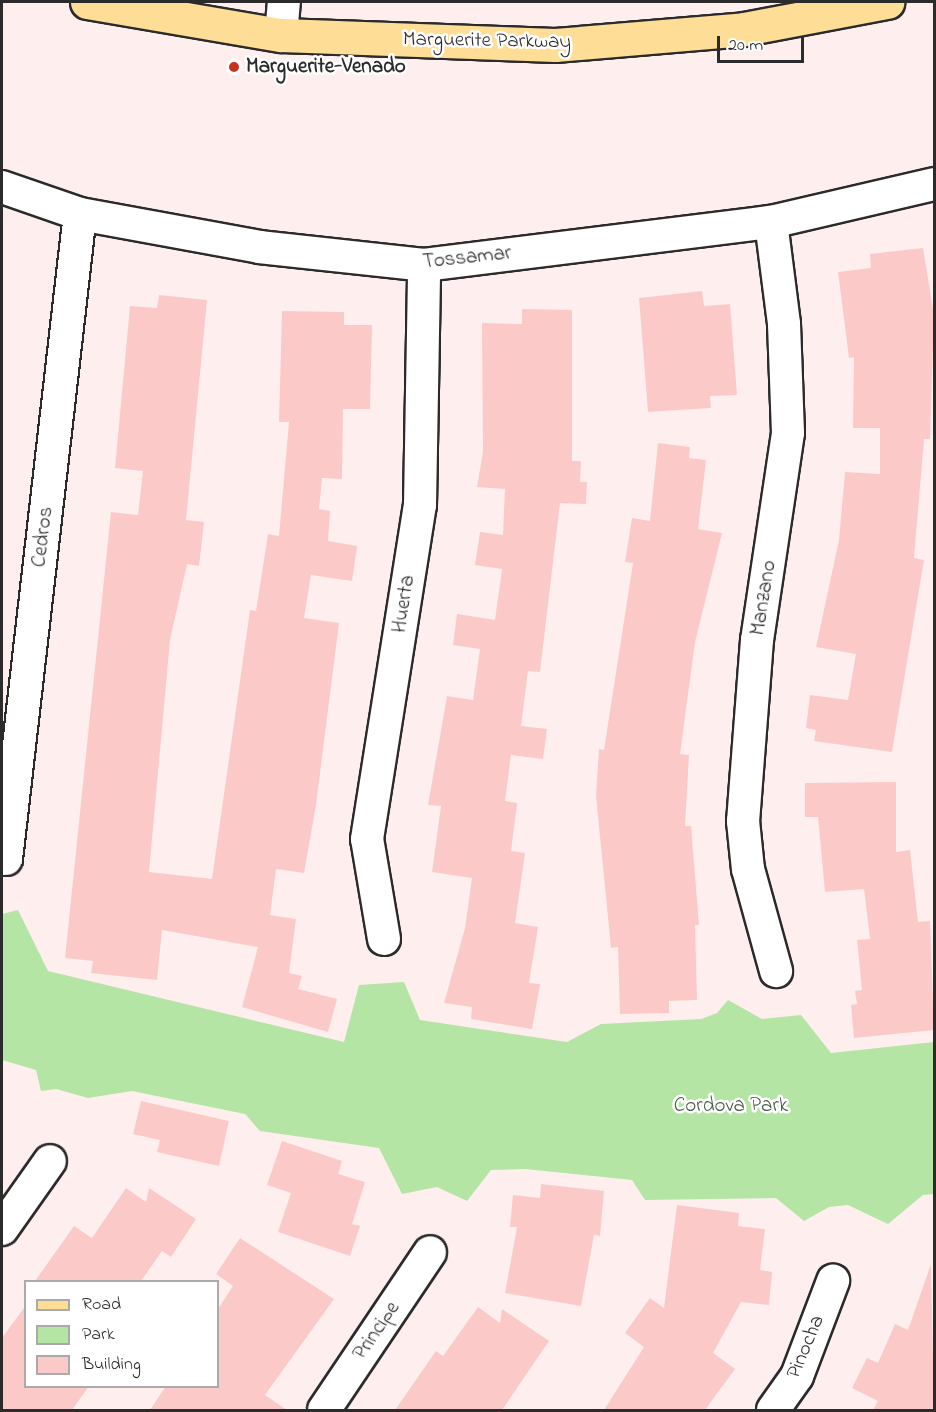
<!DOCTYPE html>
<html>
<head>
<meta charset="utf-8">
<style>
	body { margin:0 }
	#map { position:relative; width:936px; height:1412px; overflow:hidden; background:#feefee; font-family:"Indie Flower",sans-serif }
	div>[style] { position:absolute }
	.green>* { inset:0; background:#b4e5a5 }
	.building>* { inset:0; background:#fbcac8 }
	.roads { filter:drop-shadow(2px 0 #2b2b2b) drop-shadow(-2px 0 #2b2b2b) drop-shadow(0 2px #2b2b2b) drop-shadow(0 -2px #2b2b2b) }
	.street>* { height:32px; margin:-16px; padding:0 16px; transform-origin:16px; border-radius:16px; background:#fff }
	.primary>* { height:33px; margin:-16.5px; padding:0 16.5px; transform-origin:16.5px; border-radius:16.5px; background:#fedd96 }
	.dots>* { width:16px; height:16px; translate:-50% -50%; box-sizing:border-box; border:3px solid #fff; border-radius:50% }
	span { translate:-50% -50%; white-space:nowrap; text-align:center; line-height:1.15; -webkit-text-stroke:5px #fff; paint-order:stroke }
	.street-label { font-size:21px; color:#2b2b2b }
	.poi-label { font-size:21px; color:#2b2b2b; font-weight:700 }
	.left { translate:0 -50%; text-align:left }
	.park-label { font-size:21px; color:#4d5a4a }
	.frame { position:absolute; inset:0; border:3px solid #2b2b2b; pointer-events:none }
	.legend { position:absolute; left:24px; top:1280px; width:195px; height:108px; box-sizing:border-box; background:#fff; border:2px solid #aaa; margin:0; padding:8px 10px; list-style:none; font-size:18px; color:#2b2b2b }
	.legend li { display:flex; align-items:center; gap:12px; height:30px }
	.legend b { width:30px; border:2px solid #aaa }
	.scale { position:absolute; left:717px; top:36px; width:87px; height:27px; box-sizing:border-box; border:3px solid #2b2b2b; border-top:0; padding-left:8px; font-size:18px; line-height:21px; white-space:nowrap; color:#2b2b2b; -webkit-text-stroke:4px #fff; paint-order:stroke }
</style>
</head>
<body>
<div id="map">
	<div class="green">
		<div style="clip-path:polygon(18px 910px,48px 971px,344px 1042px,359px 985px,404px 982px,420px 1020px,567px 1042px,601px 1024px,701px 1019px,717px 1013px,728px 1000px,762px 1019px,801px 1015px,831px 1053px,934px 1042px,934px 1194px,923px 1195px,888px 1224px,848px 1205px,829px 1207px,804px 1221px,776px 1198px,645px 1200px,632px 1180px,525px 1169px,491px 1170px,467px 1201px,437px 1187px,402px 1194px,379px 1148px,260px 1131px,245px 1114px,132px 1091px,88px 1098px,56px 1089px,41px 1091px,36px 1070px,2px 1060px,2px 914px)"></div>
	</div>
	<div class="building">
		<div style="clip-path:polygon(923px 248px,934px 315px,930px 439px,924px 439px,914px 558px,924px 560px,892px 752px,814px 741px,816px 730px,806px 728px,810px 695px,848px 700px,856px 654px,816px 647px,839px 540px,845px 472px,880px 474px,880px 428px,853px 428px,854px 357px,849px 358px,838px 272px,871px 268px,870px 254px)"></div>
		<div style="clip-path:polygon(702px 291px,704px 306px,730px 304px,737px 395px,710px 396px,711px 408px,648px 412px,639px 298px)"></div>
		<div style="clip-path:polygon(159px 295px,207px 300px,186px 520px,204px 522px,199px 566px,187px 564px,170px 640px,149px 872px,212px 879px,250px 610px,256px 611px,268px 534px,279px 536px,289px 422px,279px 422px,282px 311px,344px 312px,344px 325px,372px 325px,370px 409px,343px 409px,342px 479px,322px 478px,319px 509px,330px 511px,328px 541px,357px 546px,352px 581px,311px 575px,304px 618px,339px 623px,316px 805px,304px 873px,276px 869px,270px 915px,296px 919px,289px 973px,302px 976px,298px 989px,337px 999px,328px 1032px,242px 1007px,258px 947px,162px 930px,157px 980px,91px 973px,93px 961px,65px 958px,111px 512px,138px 515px,143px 471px,115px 468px,130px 306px,157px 308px)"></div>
		<div style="clip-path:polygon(522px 309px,572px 310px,572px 461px,581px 461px,580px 482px,587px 482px,586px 504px,560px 503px,540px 672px,528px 671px,521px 726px,547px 729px,543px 759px,511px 755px,505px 801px,517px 803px,511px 851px,525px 853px,515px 923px,538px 927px,529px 983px,540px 984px,532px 1029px,471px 1019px,472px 1007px,444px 1003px,465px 928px,472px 878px,432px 872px,441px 806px,428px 805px,447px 696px,473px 700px,480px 649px,453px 645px,457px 614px,495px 620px,502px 569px,475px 565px,480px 532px,503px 535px,505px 489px,477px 487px,483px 452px,482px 323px,522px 324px)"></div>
		<div style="clip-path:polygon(658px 443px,690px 447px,689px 458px,706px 460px,698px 529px,722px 533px,695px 642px,680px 754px,689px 755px,685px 826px,691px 826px,699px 925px,695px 925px,697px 1000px,669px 1001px,669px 1013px,620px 1014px,618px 947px,611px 948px,596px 796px,599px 749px,604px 750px,633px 563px,625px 562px,632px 518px,650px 521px)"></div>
		<div style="clip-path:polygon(896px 782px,896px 852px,910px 850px,918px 922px,930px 921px,934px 1030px,854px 1038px,851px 1005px,857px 1004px,855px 991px,862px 990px,857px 940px,870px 939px,864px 889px,825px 892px,818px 817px,805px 817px,805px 783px)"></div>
		<div style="clip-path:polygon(141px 1101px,229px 1121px,219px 1166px,157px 1152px,160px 1140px,133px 1134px)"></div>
		<div style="clip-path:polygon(282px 1141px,342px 1161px,338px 1174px,365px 1182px,352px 1224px,360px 1226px,350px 1256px,278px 1232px,291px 1193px,267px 1185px)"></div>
		<div style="clip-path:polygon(541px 1184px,604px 1191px,600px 1236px,594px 1235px,581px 1306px,505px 1293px,517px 1227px,510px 1227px,513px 1195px,540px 1198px)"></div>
		<div style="clip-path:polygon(126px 1188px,146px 1202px,149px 1188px,196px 1219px,171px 1257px,162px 1251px,141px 1281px,35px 1281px,74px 1226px,92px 1238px)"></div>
		<div style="clip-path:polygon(677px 1205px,739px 1213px,738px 1226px,765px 1229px,760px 1270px,772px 1272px,769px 1305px,741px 1302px,713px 1353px,735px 1369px,705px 1410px,604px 1410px,644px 1347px,625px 1333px,650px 1298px,664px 1308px)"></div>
		<div style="clip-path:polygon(240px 1238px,334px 1299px,265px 1395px,287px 1410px,150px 1410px,166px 1386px,218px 1386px,218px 1309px,233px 1286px,216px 1274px)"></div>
		<div style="clip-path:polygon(931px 1264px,934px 1410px,873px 1410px,878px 1401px,852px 1388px,867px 1358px,878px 1363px,895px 1324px,908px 1330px)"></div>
		<div style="clip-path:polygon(26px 1305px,26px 1386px,89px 1386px,72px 1410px,2px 1410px,2px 1338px)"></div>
		<div style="clip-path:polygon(478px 1307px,500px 1323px,502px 1309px,549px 1341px,502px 1410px,395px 1410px,436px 1351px,443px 1356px)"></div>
	</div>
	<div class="roads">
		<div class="street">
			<div style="left:281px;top:35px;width:33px;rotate:-85deg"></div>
			<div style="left:2px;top:187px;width:83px;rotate:19.1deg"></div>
			<div style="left:80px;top:214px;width:182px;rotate:10.4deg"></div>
			<div style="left:259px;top:247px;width:166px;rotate:6.2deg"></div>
			<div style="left:424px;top:265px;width:350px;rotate:-7.1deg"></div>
			<div style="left:771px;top:222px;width:167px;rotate:-13.1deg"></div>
			<div style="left:771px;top:222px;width:103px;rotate:82.7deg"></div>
			<div style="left:784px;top:324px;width:109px;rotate:87.9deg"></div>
			<div style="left:788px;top:433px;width:209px;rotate:98.5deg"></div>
			<div style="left:757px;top:640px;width:182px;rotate:94.4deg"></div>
			<div style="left:743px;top:821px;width:48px;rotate:84.1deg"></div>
			<div style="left:748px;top:869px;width:106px;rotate:74.6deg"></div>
			<div style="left:6px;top:859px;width:649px;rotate:-83.46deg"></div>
			<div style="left:384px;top:939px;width:101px;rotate:-99.6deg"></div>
			<div style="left:367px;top:839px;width:338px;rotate:-81deg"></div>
			<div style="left:420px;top:505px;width:240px;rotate:-89deg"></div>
			<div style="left:2px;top:1229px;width:83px;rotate:-54.8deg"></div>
			<div style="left:324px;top:1410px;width:190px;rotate:-56.1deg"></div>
			<div style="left:773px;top:1410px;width:42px;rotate:-54.8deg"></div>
			<div style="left:797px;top:1376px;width:102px;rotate:-69.2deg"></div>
		</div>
		<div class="primary">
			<div style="left:87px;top:2px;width:197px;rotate:9.7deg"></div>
			<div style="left:281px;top:35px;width:274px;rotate:2.1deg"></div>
			<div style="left:555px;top:45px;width:190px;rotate:-4.8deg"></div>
			<div style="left:744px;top:29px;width:146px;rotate:-10.7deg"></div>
		</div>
	</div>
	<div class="dots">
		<div style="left:234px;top:67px;background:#c8321e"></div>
	</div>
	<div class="street-label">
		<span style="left:487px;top:41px;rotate:1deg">Marguerite Parkway</span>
		<span style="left:467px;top:258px;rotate:-6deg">Tossamar</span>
		<span style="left:43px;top:537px;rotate:-83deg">Cedros</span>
		<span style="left:764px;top:598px;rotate:-81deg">Manzano</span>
		<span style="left:404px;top:604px;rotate:-81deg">Huerta</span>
		<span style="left:377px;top:1331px;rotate:-56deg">Principe</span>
		<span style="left:806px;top:1347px;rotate:-67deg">Pinocha</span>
	</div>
	<div class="poi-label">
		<span class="left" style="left:246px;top:67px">Marguerite-Venado</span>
	</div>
	<div class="park-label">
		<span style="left:731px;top:1106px">Cordova Park</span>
	</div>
	<div class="frame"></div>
	<ul class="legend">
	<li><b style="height:8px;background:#fedd96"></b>Road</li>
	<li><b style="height:16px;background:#b4e5a5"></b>Park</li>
	<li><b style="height:16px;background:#fbcac8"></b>Building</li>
	</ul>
	<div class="scale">20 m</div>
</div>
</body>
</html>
